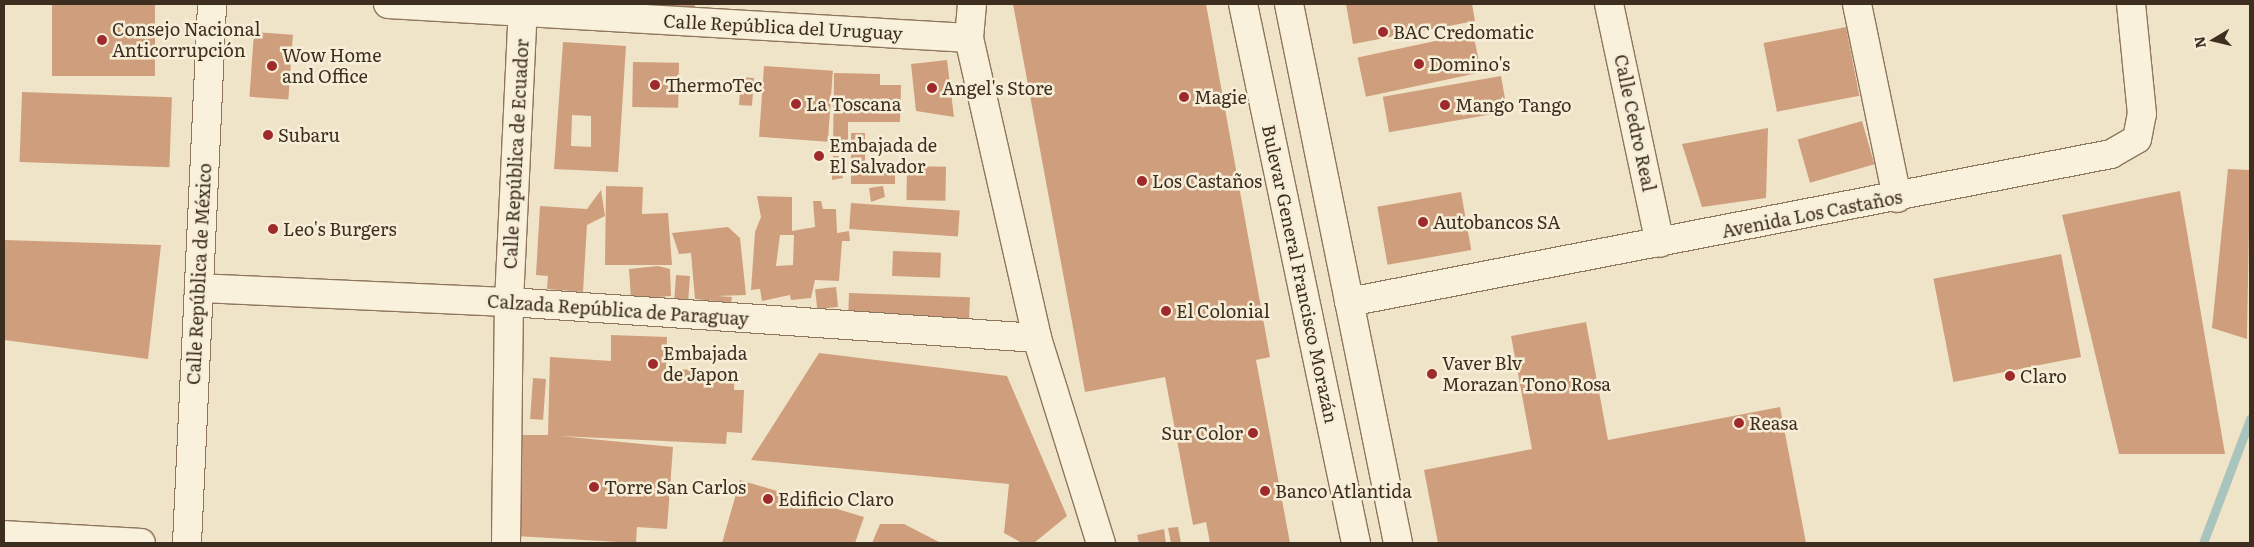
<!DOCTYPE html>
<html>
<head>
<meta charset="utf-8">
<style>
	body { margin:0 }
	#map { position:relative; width:2254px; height:547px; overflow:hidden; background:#f0e4c8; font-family:Literata,serif }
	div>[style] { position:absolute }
	.stream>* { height:9px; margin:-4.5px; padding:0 4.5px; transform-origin:4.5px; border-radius:4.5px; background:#a9c4bc }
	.building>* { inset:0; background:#cf9f7d; transform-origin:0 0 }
	.roads { filter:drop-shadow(1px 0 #8d765c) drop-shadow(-1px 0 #8d765c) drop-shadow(0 1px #8d765c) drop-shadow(0 -1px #8d765c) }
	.street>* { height:28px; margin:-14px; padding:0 14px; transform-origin:14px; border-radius:14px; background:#faf1dc }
	.secondary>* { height:28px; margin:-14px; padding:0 14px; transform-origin:14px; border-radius:14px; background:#faf1dc }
	.dots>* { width:14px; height:14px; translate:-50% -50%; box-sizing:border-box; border:2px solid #f7eed8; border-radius:50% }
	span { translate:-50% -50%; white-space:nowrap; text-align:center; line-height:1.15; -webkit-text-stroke:5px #f7eed8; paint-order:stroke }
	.street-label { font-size:18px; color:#3d2e20 }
	.poi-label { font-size:18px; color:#3d2e20 }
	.left { translate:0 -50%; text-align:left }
	.right { translate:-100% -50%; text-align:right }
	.frame { position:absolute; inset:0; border:5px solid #3d2e20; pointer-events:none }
	.north { position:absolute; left:2189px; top:15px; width:50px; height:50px; -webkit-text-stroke:4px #f7eed8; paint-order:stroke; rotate:261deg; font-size:14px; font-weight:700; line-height:20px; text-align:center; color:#3d2e20 }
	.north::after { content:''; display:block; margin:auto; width:18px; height:22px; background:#3d2e20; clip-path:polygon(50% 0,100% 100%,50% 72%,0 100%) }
</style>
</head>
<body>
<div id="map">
	<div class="stream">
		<div style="left:2203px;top:543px;width:133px;rotate:-69.2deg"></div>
	</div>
	<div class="building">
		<div style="left:52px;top:4px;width:103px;height:72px"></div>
		<div style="clip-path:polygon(622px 4px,695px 4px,694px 10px)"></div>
		<div style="clip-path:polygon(1013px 4px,1206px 4px,1270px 357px,1256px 360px,1290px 543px,1210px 543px,1206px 522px,1193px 525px,1165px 377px,1085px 392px)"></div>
		<div style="clip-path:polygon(1346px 4px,1472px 4px,1475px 21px,1353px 44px)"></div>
		<div style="left:1846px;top:27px;width:70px;height:84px;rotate:79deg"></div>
		<div style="left:254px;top:32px;width:39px;height:65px;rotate:4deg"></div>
		<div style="left:1473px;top:33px;width:40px;height:118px;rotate:78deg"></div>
		<div style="clip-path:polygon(evenodd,563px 42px,626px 46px,618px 172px,554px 169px,563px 42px,572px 115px,591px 116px,591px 147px,571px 146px,572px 115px)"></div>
		<div style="clip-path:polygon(947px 60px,954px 117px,916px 111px,911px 64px)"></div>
		<div style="left:633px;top:62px;width:46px;height:45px;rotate:1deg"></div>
		<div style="left:764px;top:66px;width:69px;height:71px;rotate:4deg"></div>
		<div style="clip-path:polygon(834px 73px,880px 74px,880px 85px,901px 85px,900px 122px,848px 122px,848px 149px,833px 149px)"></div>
		<div style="left:1501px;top:76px;width:36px;height:120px;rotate:80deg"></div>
		<div style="left:741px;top:77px;width:13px;height:28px;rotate:4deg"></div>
		<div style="left:22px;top:92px;width:150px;height:70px;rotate:2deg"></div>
		<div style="left:1862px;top:121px;width:45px;height:67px;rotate:74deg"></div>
		<div style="clip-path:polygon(1768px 128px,1766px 198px,1702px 207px,1682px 144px)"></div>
		<div style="clip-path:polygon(851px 133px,865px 133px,865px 166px,895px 166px,895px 184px,851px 184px)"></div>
		<div style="left:833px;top:156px;width:12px;height:13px"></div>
		<div style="left:907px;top:166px;width:39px;height:34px;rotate:1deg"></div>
		<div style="clip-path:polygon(2228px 169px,2250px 170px,2247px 339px,2212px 328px)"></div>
		<div style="clip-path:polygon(842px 174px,843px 178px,832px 180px,832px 175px)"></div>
		<div style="clip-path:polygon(606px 186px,643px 187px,642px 214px,668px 213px,672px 265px,605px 265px)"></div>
		<div style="clip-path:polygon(883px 186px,885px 197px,871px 202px,869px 188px)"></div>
		<div style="clip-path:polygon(601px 190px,605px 216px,587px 225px,583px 292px,547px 289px,548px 276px,536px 275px,540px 206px,587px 209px)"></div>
		<div style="clip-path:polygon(2180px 191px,2225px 454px,2119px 454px,2062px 215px)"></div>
		<div style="left:1461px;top:192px;width:59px;height:85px;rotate:80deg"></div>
		<div style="clip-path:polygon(evenodd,757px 196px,792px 197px,792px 231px,815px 227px,813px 201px,821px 201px,823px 209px,836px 209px,837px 233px,849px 231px,850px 241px,842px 241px,839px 281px,815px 280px,811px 298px,791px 300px,790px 295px,762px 301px,760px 289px,751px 290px,755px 232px,761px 217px,757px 196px,780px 235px,794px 235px,793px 265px,776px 266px,780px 235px)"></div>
		<div style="left:851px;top:203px;width:109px;height:26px;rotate:4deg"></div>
		<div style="clip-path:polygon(728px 227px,740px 238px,746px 295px,717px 296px,732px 297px,731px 303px,695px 299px,691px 253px,679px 254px,672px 233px)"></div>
		<div style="clip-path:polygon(4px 240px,161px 245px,148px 359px,4px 340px)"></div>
		<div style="left:893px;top:251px;width:48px;height:25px;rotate:2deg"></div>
		<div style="left:2061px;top:254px;width:105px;height:130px;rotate:79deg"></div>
		<div style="clip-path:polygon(658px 266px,670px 269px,671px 296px,631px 299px,629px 269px)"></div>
		<div style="left:676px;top:275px;width:14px;height:26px;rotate:4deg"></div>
		<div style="left:836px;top:287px;width:20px;height:21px;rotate:84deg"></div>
		<div style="left:849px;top:293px;width:121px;height:25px;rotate:2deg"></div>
		<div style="clip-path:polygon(1586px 322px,1608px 440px,1780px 407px,1806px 543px,1438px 543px,1424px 470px,1532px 449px,1511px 336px)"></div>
		<div style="clip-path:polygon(611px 335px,667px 337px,666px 369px,735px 371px,734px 390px,744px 390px,742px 433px,727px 432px,726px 444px,560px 436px,673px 447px,667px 529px,637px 527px,636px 543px,515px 536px,522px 435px,548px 435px,550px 357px,611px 361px)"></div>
		<div style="clip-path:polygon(819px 353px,1007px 376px,1067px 516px,1034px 543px,1022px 543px,1004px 533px,1009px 484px,751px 460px)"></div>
		<div style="left:533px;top:378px;width:13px;height:41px;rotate:4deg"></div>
		<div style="clip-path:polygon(740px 480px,864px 517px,855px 543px,722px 543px)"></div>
		<div style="clip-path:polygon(880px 524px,904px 524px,941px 543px,872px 543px)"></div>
		<div style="clip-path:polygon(1178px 527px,1181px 543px,1171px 543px,1168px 528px)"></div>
		<div style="clip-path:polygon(1164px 529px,1166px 543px,1139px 543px,1137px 535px)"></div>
	</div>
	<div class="roads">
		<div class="street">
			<div style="left:388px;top:4px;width:582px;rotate:3.35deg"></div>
			<div style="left:972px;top:4px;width:34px;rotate:95deg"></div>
			<div style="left:969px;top:38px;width:308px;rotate:77.2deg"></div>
			<div style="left:1037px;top:338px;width:215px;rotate:72.7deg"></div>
			<div style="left:1609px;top:4px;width:244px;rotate:78deg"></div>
			<div style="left:1857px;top:4px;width:198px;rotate:78.3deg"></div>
			<div style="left:199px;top:288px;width:310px;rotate:2.6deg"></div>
			<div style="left:509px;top:302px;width:529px;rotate:3.9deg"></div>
			<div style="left:1349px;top:302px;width:776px;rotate:-10.99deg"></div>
			<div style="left:2111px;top:154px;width:30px;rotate:-30deg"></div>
			<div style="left:2137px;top:139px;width:25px;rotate:-79deg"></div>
			<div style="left:2142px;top:114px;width:111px;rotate:-95.7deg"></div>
			<div style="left:4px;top:535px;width:137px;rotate:3.3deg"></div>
			<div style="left:187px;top:543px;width:540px;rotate:-87.34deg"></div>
			<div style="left:506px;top:543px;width:241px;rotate:-89.3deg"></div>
			<div style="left:509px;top:302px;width:298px;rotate:-87.3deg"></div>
		</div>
		<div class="secondary">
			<div style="left:1243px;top:4px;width:551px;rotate:78.16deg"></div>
			<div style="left:1289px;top:4px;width:550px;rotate:78.57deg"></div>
		</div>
	</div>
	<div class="dots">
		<div style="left:1383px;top:32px;background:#9e2a2b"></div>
		<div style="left:102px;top:40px;background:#9e2a2b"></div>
		<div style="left:1419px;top:64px;background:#9e2a2b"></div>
		<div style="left:272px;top:66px;background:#9e2a2b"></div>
		<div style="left:655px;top:85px;background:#9e2a2b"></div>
		<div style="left:932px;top:88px;background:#9e2a2b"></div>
		<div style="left:1184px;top:97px;background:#9e2a2b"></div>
		<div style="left:796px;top:104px;background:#9e2a2b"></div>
		<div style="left:1445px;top:105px;background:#9e2a2b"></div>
		<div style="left:268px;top:135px;background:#9e2a2b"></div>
		<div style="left:819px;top:156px;background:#9e2a2b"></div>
		<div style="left:1142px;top:181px;background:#9e2a2b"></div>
		<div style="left:1423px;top:222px;background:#9e2a2b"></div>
		<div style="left:273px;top:229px;background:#9e2a2b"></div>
		<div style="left:1166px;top:311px;background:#9e2a2b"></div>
		<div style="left:653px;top:364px;background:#9e2a2b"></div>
		<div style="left:1432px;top:374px;background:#9e2a2b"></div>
		<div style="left:2010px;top:376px;background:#9e2a2b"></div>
		<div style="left:1739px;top:423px;background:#9e2a2b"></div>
		<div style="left:1253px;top:433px;background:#9e2a2b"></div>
		<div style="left:594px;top:487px;background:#9e2a2b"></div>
		<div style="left:1265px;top:491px;background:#9e2a2b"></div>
		<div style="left:768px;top:499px;background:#9e2a2b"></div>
	</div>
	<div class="street-label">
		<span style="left:783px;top:27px;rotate:3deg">Calle República del Uruguay</span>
		<span style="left:1635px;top:123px;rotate:78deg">Calle Cedro Real</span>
		<span style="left:516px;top:154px;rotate:-87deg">Calle República de Ecuador</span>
		<span style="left:1812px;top:214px;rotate:-11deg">Avenida Los Castaños</span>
		<span style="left:199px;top:274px;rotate:-87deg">Calle República de México</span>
		<span style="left:1300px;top:274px;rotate:78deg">Bulevar General Francisco Morazán</span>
		<span style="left:618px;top:310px;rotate:4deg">Calzada República de Paraguay</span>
	</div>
	<div class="poi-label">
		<span class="left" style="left:112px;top:40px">Consejo Nacional<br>Anticorrupción</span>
		<span class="left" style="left:1393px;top:32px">BAC Credomatic</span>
		<span class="left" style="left:282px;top:66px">Wow Home<br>and Office</span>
		<span class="left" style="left:1429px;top:64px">Domino's</span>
		<span class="left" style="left:665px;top:85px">ThermoTec</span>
		<span class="left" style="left:942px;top:88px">Angel's Store</span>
		<span class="left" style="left:1194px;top:97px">Magie</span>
		<span class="left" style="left:806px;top:104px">La Toscana</span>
		<span class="left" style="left:1455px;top:105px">Mango Tango</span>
		<span class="left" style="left:278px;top:135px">Subaru</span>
		<span class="left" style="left:829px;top:156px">Embajada de<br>El Salvador</span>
		<span class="left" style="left:1152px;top:181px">Los Castaños</span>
		<span class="left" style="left:1433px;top:222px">Autobancos SA</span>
		<span class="left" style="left:283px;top:229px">Leo's Burgers</span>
		<span class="left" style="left:1176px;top:311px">El Colonial</span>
		<span class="left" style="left:663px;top:364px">Embajada<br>de Japon</span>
		<span class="left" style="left:1442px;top:374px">Vaver Blv<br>Morazan Tono Rosa</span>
		<span class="left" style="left:2020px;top:376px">Claro</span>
		<span class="left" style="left:1749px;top:423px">Reasa</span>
		<span class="right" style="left:1243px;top:433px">Sur Color</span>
		<span class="left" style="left:604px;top:487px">Torre San Carlos</span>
		<span class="left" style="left:1275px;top:491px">Banco Atlantida</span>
		<span class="left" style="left:778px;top:499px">Edificio Claro</span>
	</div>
	<div class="frame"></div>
	<div class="north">N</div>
</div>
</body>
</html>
